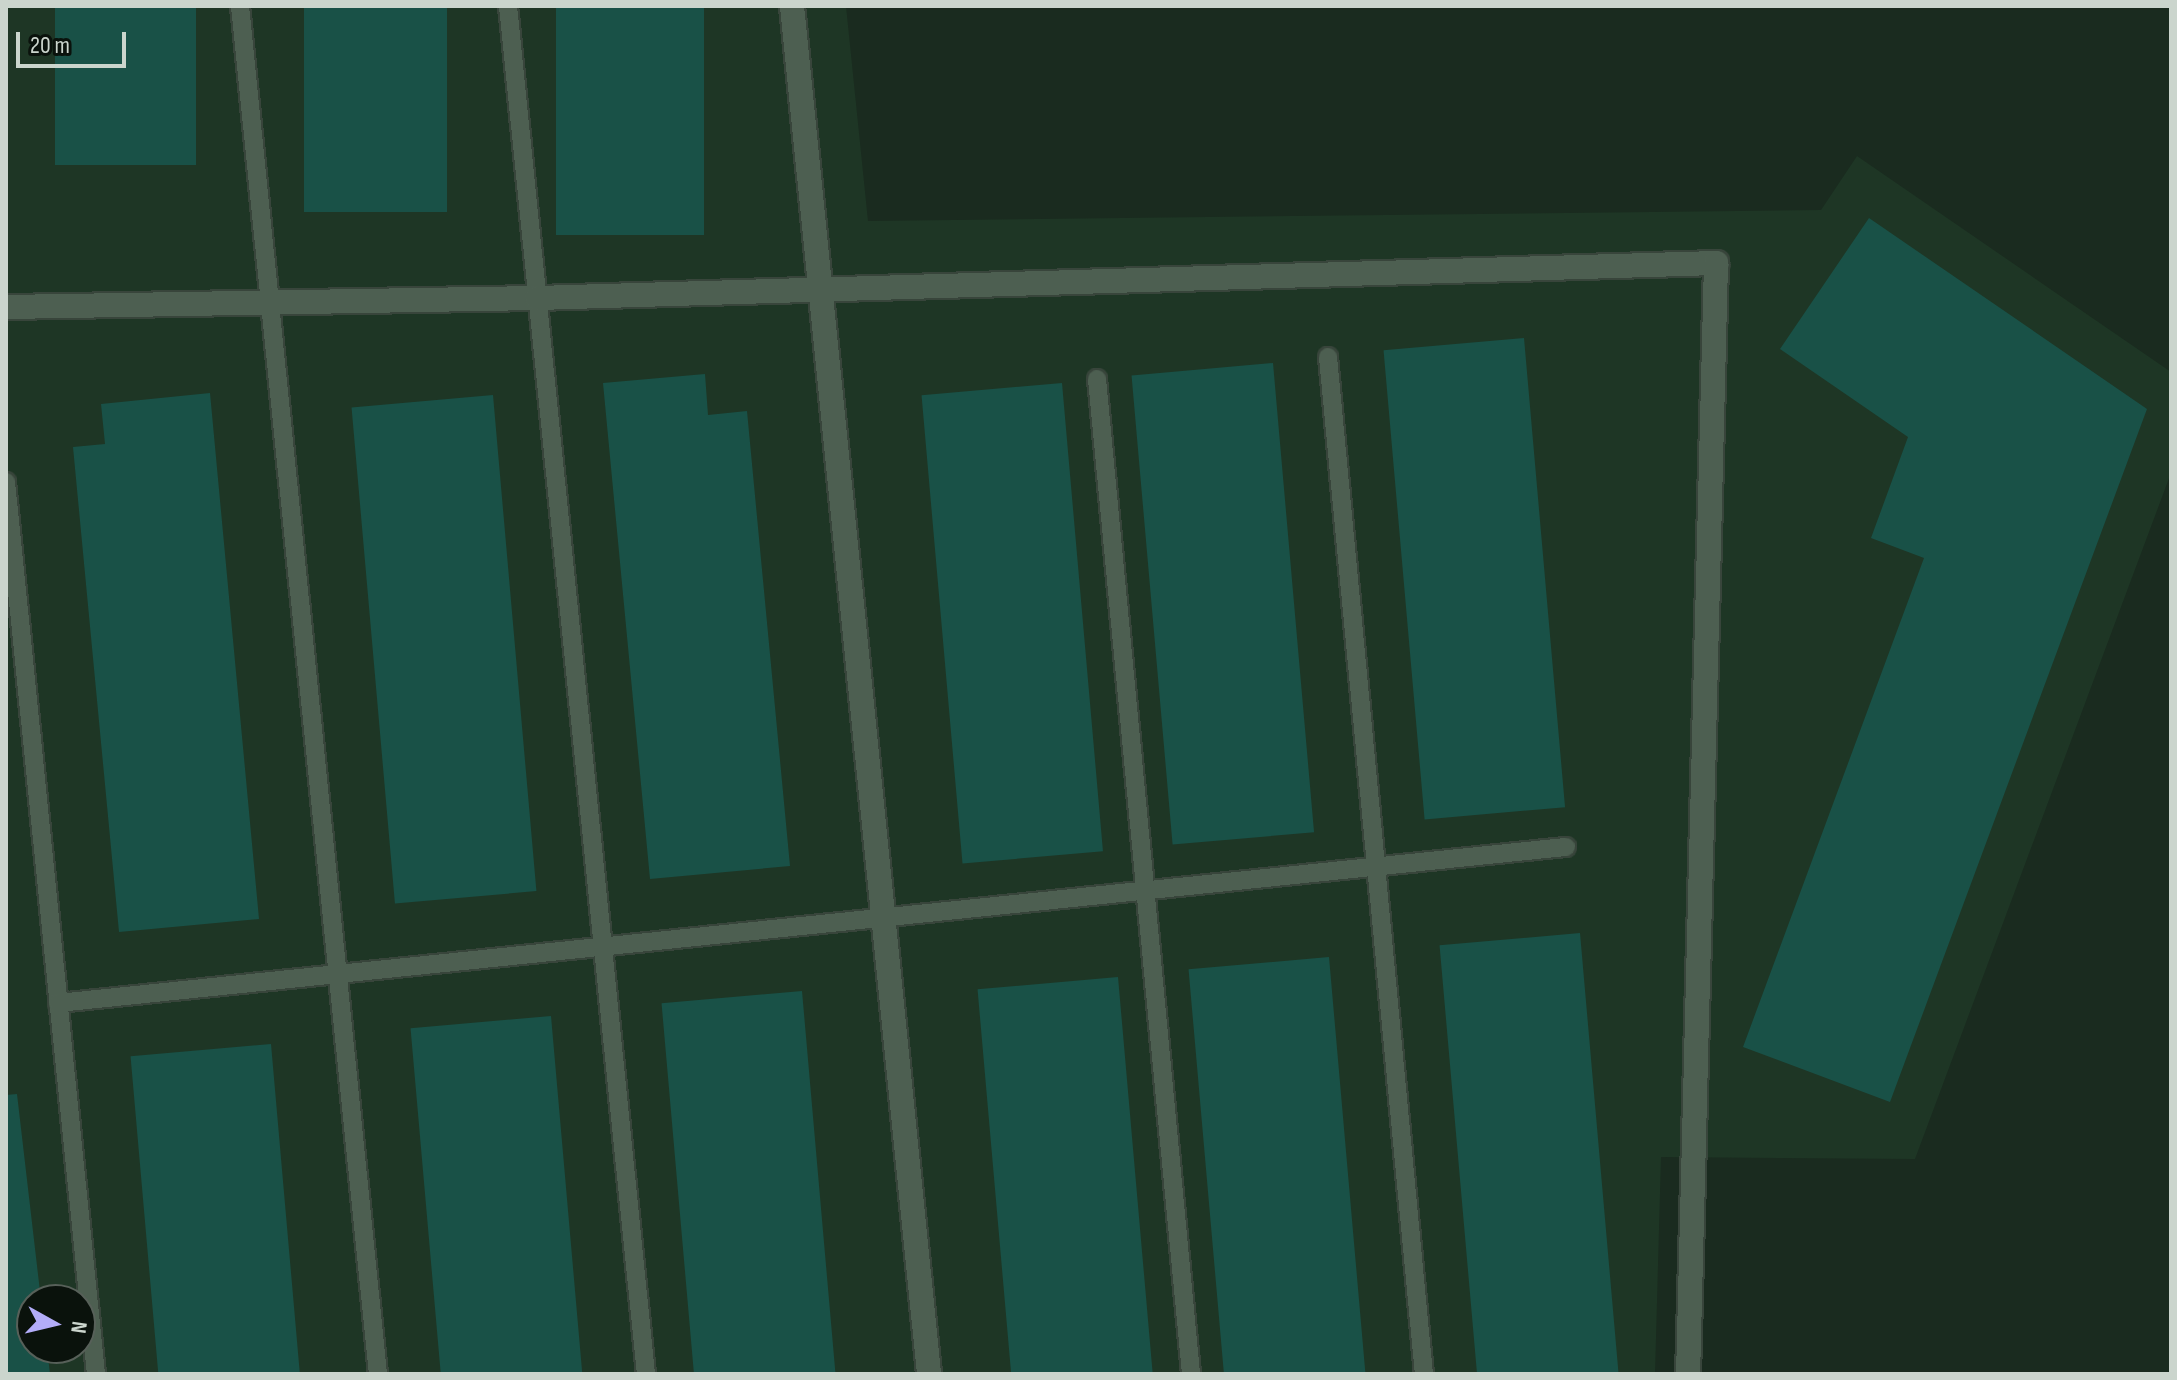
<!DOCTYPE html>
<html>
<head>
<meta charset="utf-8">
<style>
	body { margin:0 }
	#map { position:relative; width:2177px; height:1380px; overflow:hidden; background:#1a2b1f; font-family:"Sofia Sans Condensed",sans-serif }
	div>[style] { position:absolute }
	.built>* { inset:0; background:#1e3625 }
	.building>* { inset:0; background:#195147; transform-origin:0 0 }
	.roads { filter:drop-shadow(2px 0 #38453b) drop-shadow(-2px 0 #38453b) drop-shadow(0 2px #38453b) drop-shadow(0 -2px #38453b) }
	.lane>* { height:18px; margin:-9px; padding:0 9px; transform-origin:9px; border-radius:9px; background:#4d5f51 }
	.street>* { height:24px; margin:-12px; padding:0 12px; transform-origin:12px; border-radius:12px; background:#4d5f51 }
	span { translate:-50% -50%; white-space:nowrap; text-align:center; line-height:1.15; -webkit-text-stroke:6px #0a120c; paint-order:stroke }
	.frame { position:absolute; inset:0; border:8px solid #cbd5cd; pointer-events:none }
	.north { position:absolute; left:16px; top:1284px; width:80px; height:80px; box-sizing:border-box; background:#0a120c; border:2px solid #576059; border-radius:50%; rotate:98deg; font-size:22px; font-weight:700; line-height:32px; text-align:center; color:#cbd5cd }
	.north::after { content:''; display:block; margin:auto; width:28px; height:36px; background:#b3adf9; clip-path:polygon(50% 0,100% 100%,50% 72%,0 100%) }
	.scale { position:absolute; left:16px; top:32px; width:110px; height:36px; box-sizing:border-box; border:4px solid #cbd5cd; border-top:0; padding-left:10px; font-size:24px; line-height:28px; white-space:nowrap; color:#cbd5cd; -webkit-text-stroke:6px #0a120c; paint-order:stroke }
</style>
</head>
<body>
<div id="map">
	<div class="built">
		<div style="clip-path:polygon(evenodd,6px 6px,846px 6px,868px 221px,1821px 210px,1857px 156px,2171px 372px,2171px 473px,1915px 1159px,1661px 1157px,1655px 1374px,6px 1374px,6px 6px,32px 1300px,80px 1300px,80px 1348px,32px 1348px,32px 1300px)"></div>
	</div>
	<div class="building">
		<div style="left:55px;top:6px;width:141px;height:159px"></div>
		<div style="left:304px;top:6px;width:143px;height:206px"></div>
		<div style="left:556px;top:6px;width:148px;height:229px"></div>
		<div style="clip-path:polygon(1869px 218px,2147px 409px,1890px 1102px,1743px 1047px,1924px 558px,1871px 538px,1908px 437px,1780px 349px)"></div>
		<div style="left:1524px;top:338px;width:471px;height:141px;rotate:85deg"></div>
		<div style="left:1273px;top:363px;width:471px;height:142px;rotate:85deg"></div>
		<div style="clip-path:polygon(705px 374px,708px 415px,747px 411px,790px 866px,650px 879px,603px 383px)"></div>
		<div style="left:1062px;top:383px;width:470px;height:141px;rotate:85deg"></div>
		<div style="clip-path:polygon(210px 393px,259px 919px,119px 932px,73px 447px,105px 444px,101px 404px)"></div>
		<div style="left:493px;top:395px;width:498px;height:142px;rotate:85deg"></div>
		<div style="left:1580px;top:933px;width:443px;height:141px;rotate:85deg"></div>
		<div style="left:1329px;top:957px;width:419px;height:141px;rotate:85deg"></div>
		<div style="left:1118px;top:977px;width:399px;height:141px;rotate:85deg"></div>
		<div style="left:802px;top:991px;width:385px;height:141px;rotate:85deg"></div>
		<div style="left:551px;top:1016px;width:360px;height:141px;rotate:85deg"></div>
		<div style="left:271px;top:1044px;width:331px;height:141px;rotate:85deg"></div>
		<div style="clip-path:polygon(17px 1094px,41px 1300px,32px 1300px,32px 1348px,47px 1348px,50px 1374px,6px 1374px,6px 1095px)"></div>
	</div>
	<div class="roads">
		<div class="lane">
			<div style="left:240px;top:6px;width:1375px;rotate:84.24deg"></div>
			<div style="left:508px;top:6px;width:1375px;rotate:84.24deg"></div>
			<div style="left:1328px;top:357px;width:1022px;rotate:84.61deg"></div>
			<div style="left:1097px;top:379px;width:999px;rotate:84.6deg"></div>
			<div style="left:6px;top:482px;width:897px;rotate:84.24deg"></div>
			<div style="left:58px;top:1003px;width:1516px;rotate:-5.91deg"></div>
		</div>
		<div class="street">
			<div style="left:792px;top:6px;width:1375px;rotate:84.28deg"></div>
			<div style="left:6px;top:307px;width:531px;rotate:-0.97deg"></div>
			<div style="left:537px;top:298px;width:1180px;rotate:-1.7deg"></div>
			<div style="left:1716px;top:263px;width:1111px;rotate:91.44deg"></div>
		</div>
	</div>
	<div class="frame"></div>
	<div class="north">N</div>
	<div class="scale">20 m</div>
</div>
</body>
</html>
